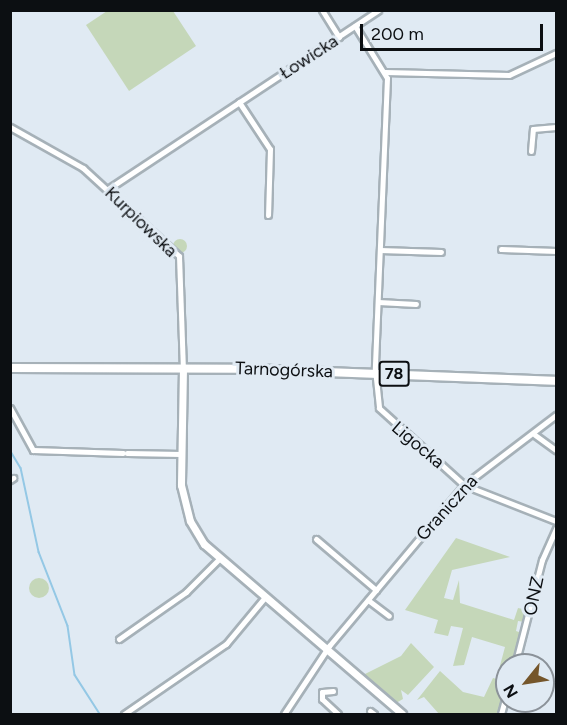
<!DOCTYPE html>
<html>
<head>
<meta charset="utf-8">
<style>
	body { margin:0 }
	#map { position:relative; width:567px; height:725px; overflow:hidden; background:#e0eaf3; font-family:Figtree,sans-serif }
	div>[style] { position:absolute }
	.green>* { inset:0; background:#c5d7b9 }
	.round { border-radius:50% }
	.stream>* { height:1.5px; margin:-0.75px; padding:0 0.75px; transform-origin:0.75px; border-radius:0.75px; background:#94c8e5 }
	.roads { filter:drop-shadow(2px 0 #a6b1b8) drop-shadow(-2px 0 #a6b1b8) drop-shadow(0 2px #a6b1b8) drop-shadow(0 -2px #a6b1b8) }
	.minor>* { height:5px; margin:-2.5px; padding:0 2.5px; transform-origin:2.5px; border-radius:2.5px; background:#fff }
	.tertiary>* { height:7px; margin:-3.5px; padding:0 3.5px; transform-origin:3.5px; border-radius:3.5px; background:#fff }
	.primary>* { height:8px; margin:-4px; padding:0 4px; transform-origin:4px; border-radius:4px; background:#fff }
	span { translate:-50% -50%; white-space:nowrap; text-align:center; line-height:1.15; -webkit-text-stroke:6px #e0eaf3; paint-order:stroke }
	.shield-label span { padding:2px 4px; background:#e0eaf3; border:2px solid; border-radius:4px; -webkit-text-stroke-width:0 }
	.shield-label { font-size:16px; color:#0c0f12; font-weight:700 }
	.street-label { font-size:18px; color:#0c0f12 }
	.frame { position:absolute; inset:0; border:12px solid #0c0f12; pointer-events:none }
	.north { position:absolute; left:495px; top:653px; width:60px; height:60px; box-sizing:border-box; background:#e0eaf3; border:2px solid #8b9299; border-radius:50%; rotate:240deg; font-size:16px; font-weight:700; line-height:24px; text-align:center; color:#0c0f12 }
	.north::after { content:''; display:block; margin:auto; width:21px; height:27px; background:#75562b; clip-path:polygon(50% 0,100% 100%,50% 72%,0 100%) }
	.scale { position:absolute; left:360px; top:24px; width:183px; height:27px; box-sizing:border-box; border:3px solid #0c0f12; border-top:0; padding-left:8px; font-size:18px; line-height:21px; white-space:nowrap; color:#0c0f12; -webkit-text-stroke:4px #e0eaf3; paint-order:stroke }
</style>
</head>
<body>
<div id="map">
	<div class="green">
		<div style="clip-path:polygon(107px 11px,173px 11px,196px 46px,129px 91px,86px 25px)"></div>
		<div class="round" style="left:173px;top:239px;width:14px;height:14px"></div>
		<div style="clip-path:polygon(456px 538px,510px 557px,452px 570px,444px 598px,453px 600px,459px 580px,460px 603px,514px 620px,518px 608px,527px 610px,525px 622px,518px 621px,516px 631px,522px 633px,507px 676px,498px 673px,505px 647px,472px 637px,464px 665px,453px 666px,463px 628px,451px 626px,448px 636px,434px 633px,438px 620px,405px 610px)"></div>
		<div class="round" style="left:29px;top:578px;width:20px;height:20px"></div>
		<div style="clip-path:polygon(411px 643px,434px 667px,408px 695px,401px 690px,403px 699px,396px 703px,363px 675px,401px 656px)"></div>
		<div style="clip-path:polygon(440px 671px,463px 692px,484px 697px,493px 678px,507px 682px,497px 714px,439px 714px,424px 697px,417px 700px)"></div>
	</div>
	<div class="stream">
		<div style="left:10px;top:450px;width:21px;rotate:59deg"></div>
		<div style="left:21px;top:468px;width:86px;rotate:77.9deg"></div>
		<div style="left:39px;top:552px;width:79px;rotate:68.6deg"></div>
		<div style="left:68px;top:626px;width:49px;rotate:81.9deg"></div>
		<div style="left:75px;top:675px;width:46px;rotate:57.3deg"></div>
	</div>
	<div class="roads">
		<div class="minor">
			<div style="left:322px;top:10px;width:32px;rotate:58deg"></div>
			<div style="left:355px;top:26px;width:61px;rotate:58.4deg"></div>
			<div style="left:387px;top:78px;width:291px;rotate:92.4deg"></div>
			<div style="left:375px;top:369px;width:39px;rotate:84deg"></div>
			<div style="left:379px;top:408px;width:115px;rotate:42.2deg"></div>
			<div style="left:464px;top:485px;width:99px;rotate:21.4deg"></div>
			<div style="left:385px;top:72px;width:124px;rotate:1.4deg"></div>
			<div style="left:509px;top:75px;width:52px;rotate:-25.1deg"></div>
			<div style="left:239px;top:102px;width:56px;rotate:56.6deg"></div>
			<div style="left:270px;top:149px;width:66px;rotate:91.7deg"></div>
			<div style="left:10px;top:127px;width:84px;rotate:29.3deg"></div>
			<div style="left:83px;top:168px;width:130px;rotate:42.5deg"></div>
			<div style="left:179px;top:256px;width:112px;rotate:88deg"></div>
			<div style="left:531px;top:151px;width:22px;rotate:-85deg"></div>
			<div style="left:533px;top:129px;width:23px;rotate:-5deg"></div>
			<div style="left:108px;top:189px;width:324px;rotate:-33.5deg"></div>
			<div style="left:501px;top:249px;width:55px;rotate:2.1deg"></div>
			<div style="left:380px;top:250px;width:61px;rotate:1.9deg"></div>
			<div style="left:378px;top:302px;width:38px;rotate:3deg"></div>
			<div style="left:10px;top:408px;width:48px;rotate:61.3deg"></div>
			<div style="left:33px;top:450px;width:90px;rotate:1.9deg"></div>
			<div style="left:535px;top:435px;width:26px;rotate:36deg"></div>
			<div style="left:127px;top:453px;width:54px;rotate:1.1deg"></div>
			<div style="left:10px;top:480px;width:4px;rotate:-34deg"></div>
			<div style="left:316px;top:539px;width:79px;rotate:40.4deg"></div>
			<div style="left:368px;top:600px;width:26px;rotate:37deg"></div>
			<div style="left:119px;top:639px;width:82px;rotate:-35deg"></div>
			<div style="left:186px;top:592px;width:47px;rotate:-45deg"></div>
			<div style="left:515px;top:665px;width:108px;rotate:-75.6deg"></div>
			<div style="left:542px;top:560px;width:35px;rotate:-66deg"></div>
			<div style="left:333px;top:691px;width:11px;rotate:175deg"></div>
			<div style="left:322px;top:692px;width:7px;rotate:90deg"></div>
			<div style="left:322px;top:699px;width:22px;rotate:43deg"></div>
			<div style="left:370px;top:711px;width:5px;rotate:37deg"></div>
			<div style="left:124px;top:714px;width:124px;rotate:-34.5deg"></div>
			<div style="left:226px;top:644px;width:61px;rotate:-50.3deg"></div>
			<div style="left:284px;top:714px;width:82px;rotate:-56.5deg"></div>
			<div style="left:329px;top:646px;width:210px;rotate:-50deg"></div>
			<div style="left:464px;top:485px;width:116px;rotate:-37.3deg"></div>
			<div style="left:501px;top:714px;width:23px;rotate:-75deg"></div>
		</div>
		<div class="tertiary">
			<div style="left:183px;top:368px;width:117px;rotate:91deg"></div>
			<div style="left:181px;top:485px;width:37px;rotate:76deg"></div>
			<div style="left:190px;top:521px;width:27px;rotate:59deg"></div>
			<div style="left:204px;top:544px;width:261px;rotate:40.6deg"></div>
		</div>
		<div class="primary">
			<div style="left:10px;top:368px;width:236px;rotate:0.2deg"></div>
			<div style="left:246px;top:369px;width:310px;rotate:2.2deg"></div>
		</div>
	</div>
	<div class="shield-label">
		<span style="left:394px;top:374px">78</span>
	</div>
	<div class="street-label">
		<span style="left:309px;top:57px;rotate:-33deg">Łowicka</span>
		<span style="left:141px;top:222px;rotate:44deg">Kurpiowska</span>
		<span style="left:284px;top:370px;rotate:2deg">Tarnogórska</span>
		<span style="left:418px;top:445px;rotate:40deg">Ligocka</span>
		<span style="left:447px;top:508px;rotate:-48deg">Graniczna</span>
		<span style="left:534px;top:596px;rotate:-78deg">ONZ</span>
	</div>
	<div class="frame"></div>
	<div class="north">N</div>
	<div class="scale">200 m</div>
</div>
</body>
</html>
